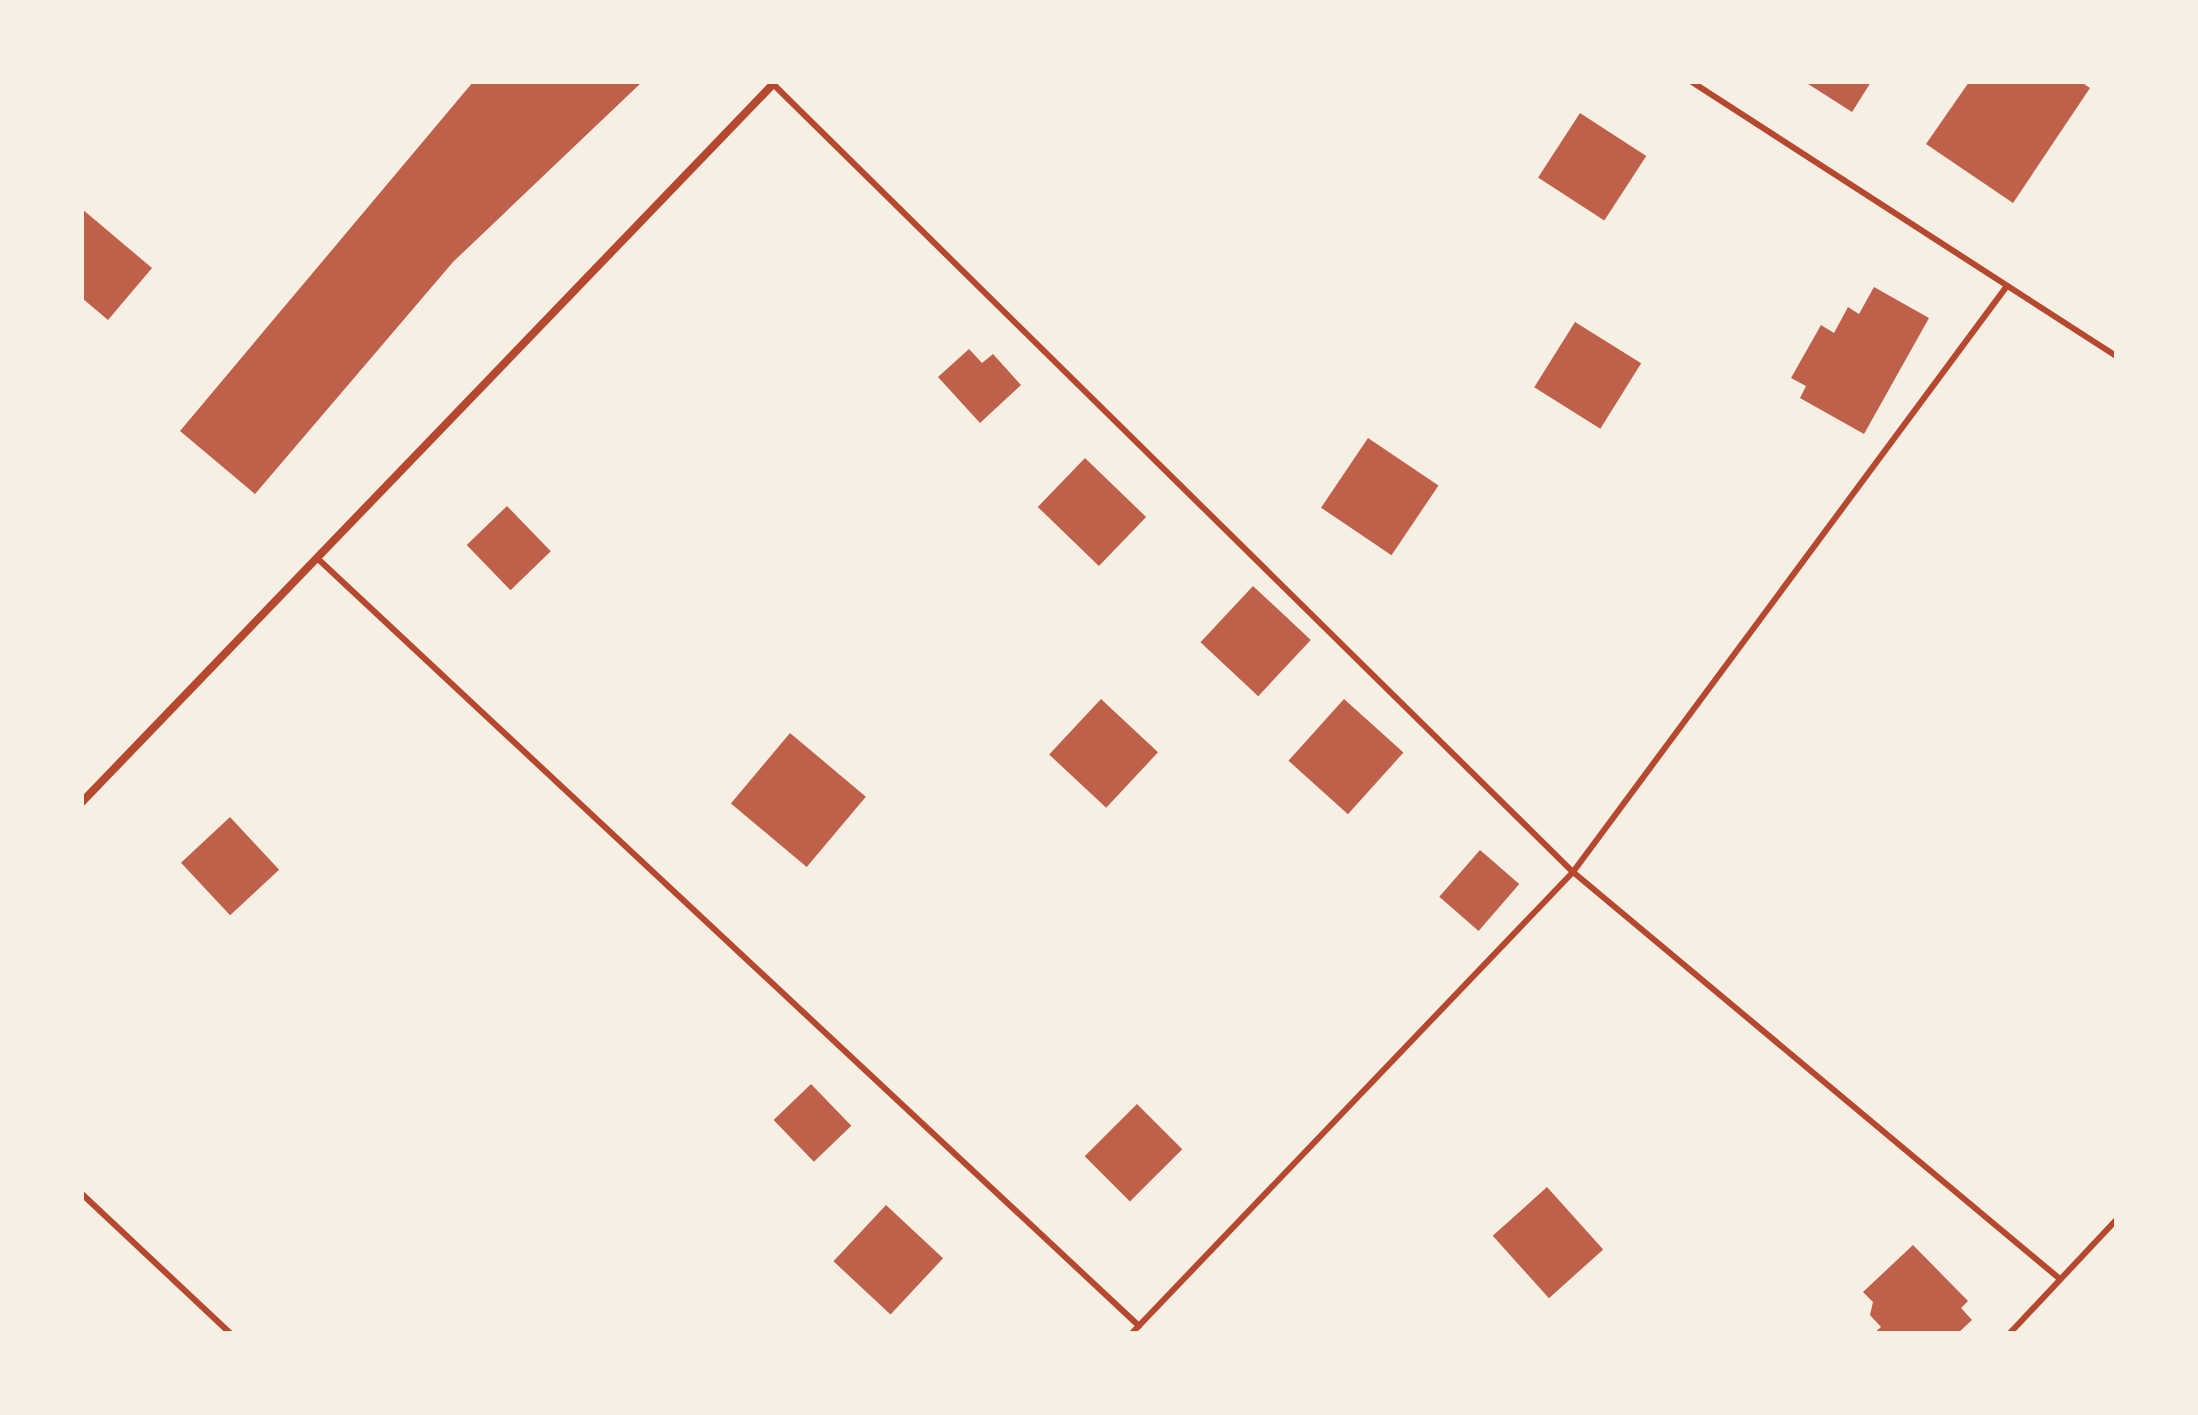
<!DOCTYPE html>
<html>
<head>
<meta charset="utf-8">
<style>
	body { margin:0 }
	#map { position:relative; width:2198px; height:1415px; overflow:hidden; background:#f6efe4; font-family:"IBM Plex Sans",sans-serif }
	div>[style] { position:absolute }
	.building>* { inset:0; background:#bf614a; transform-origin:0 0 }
	.service>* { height:6px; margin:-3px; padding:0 3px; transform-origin:3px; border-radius:3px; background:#b5482f }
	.minor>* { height:8px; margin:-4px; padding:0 4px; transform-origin:4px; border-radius:4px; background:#b5482f }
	span { translate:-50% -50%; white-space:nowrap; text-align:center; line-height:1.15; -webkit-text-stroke:6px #f6efe4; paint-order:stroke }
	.frame { position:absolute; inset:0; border:84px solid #f6efe4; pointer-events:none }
</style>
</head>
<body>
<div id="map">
	<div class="building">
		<div style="clip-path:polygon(473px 82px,642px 82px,453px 262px,255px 494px,180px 431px)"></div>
		<div style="clip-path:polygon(1805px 82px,1871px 82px,1852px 112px)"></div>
		<div style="clip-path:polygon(1969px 82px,2081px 82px,2090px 88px,2013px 203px,1926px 144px)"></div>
		<div style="left:1580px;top:113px;width:79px;height:77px;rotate:33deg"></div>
		<div style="clip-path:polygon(82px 209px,152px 268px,108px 320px,82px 298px)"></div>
		<div style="clip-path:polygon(1874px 287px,1929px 318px,1864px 434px,1800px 398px,1806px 386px,1791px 378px,1821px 325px,1834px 333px,1848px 307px,1859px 314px)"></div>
		<div style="left:1575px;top:322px;width:78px;height:77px;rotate:32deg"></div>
		<div style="clip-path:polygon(969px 349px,982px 363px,993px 354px,1021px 385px,980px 423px,938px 377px)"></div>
		<div style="left:1368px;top:438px;width:85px;height:84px;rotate:34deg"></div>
		<div style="left:1085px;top:458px;width:85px;height:68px;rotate:44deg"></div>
		<div style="left:507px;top:506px;width:63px;height:56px;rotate:46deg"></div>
		<div style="left:1253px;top:586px;width:79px;height:77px;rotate:43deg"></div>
		<div style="left:1101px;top:699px;width:78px;height:76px;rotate:43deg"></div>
		<div style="left:1344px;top:699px;width:80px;height:83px;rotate:42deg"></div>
		<div style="left:790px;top:733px;width:99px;height:92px;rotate:40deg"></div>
		<div style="left:230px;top:817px;width:72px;height:67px;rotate:47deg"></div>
		<div style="left:1480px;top:850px;width:52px;height:62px;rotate:41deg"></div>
		<div style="left:811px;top:1084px;width:58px;height:52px;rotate:46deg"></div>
		<div style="left:1137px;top:1104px;width:64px;height:74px;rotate:45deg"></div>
		<div style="left:1547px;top:1187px;width:84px;height:73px;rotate:48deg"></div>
		<div style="left:886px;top:1205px;width:78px;height:77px;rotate:43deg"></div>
		<div style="clip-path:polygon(1913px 1245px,1968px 1301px,1961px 1308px,1972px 1320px,1958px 1333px,1874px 1333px,1881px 1327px,1870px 1315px,1873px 1302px,1863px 1292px)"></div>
	</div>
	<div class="service">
		<div style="left:1692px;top:82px;width:505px;rotate:32.87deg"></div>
		<div style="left:773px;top:84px;width:1123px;rotate:44.57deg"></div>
		<div style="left:1573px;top:872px;width:635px;rotate:39.89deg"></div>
		<div style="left:317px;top:558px;width:1125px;rotate:43.05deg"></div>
		<div style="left:82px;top:1194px;width:203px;rotate:43.2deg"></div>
		<div style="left:1132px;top:1333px;width:638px;rotate:-46.27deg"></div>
		<div style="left:1573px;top:872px;width:729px;rotate:-53.48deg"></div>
		<div style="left:2010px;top:1333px;width:155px;rotate:-46.8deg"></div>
	</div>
	<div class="minor">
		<div style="left:82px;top:802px;width:999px;rotate:-46.09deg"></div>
	</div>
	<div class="frame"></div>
</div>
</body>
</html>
